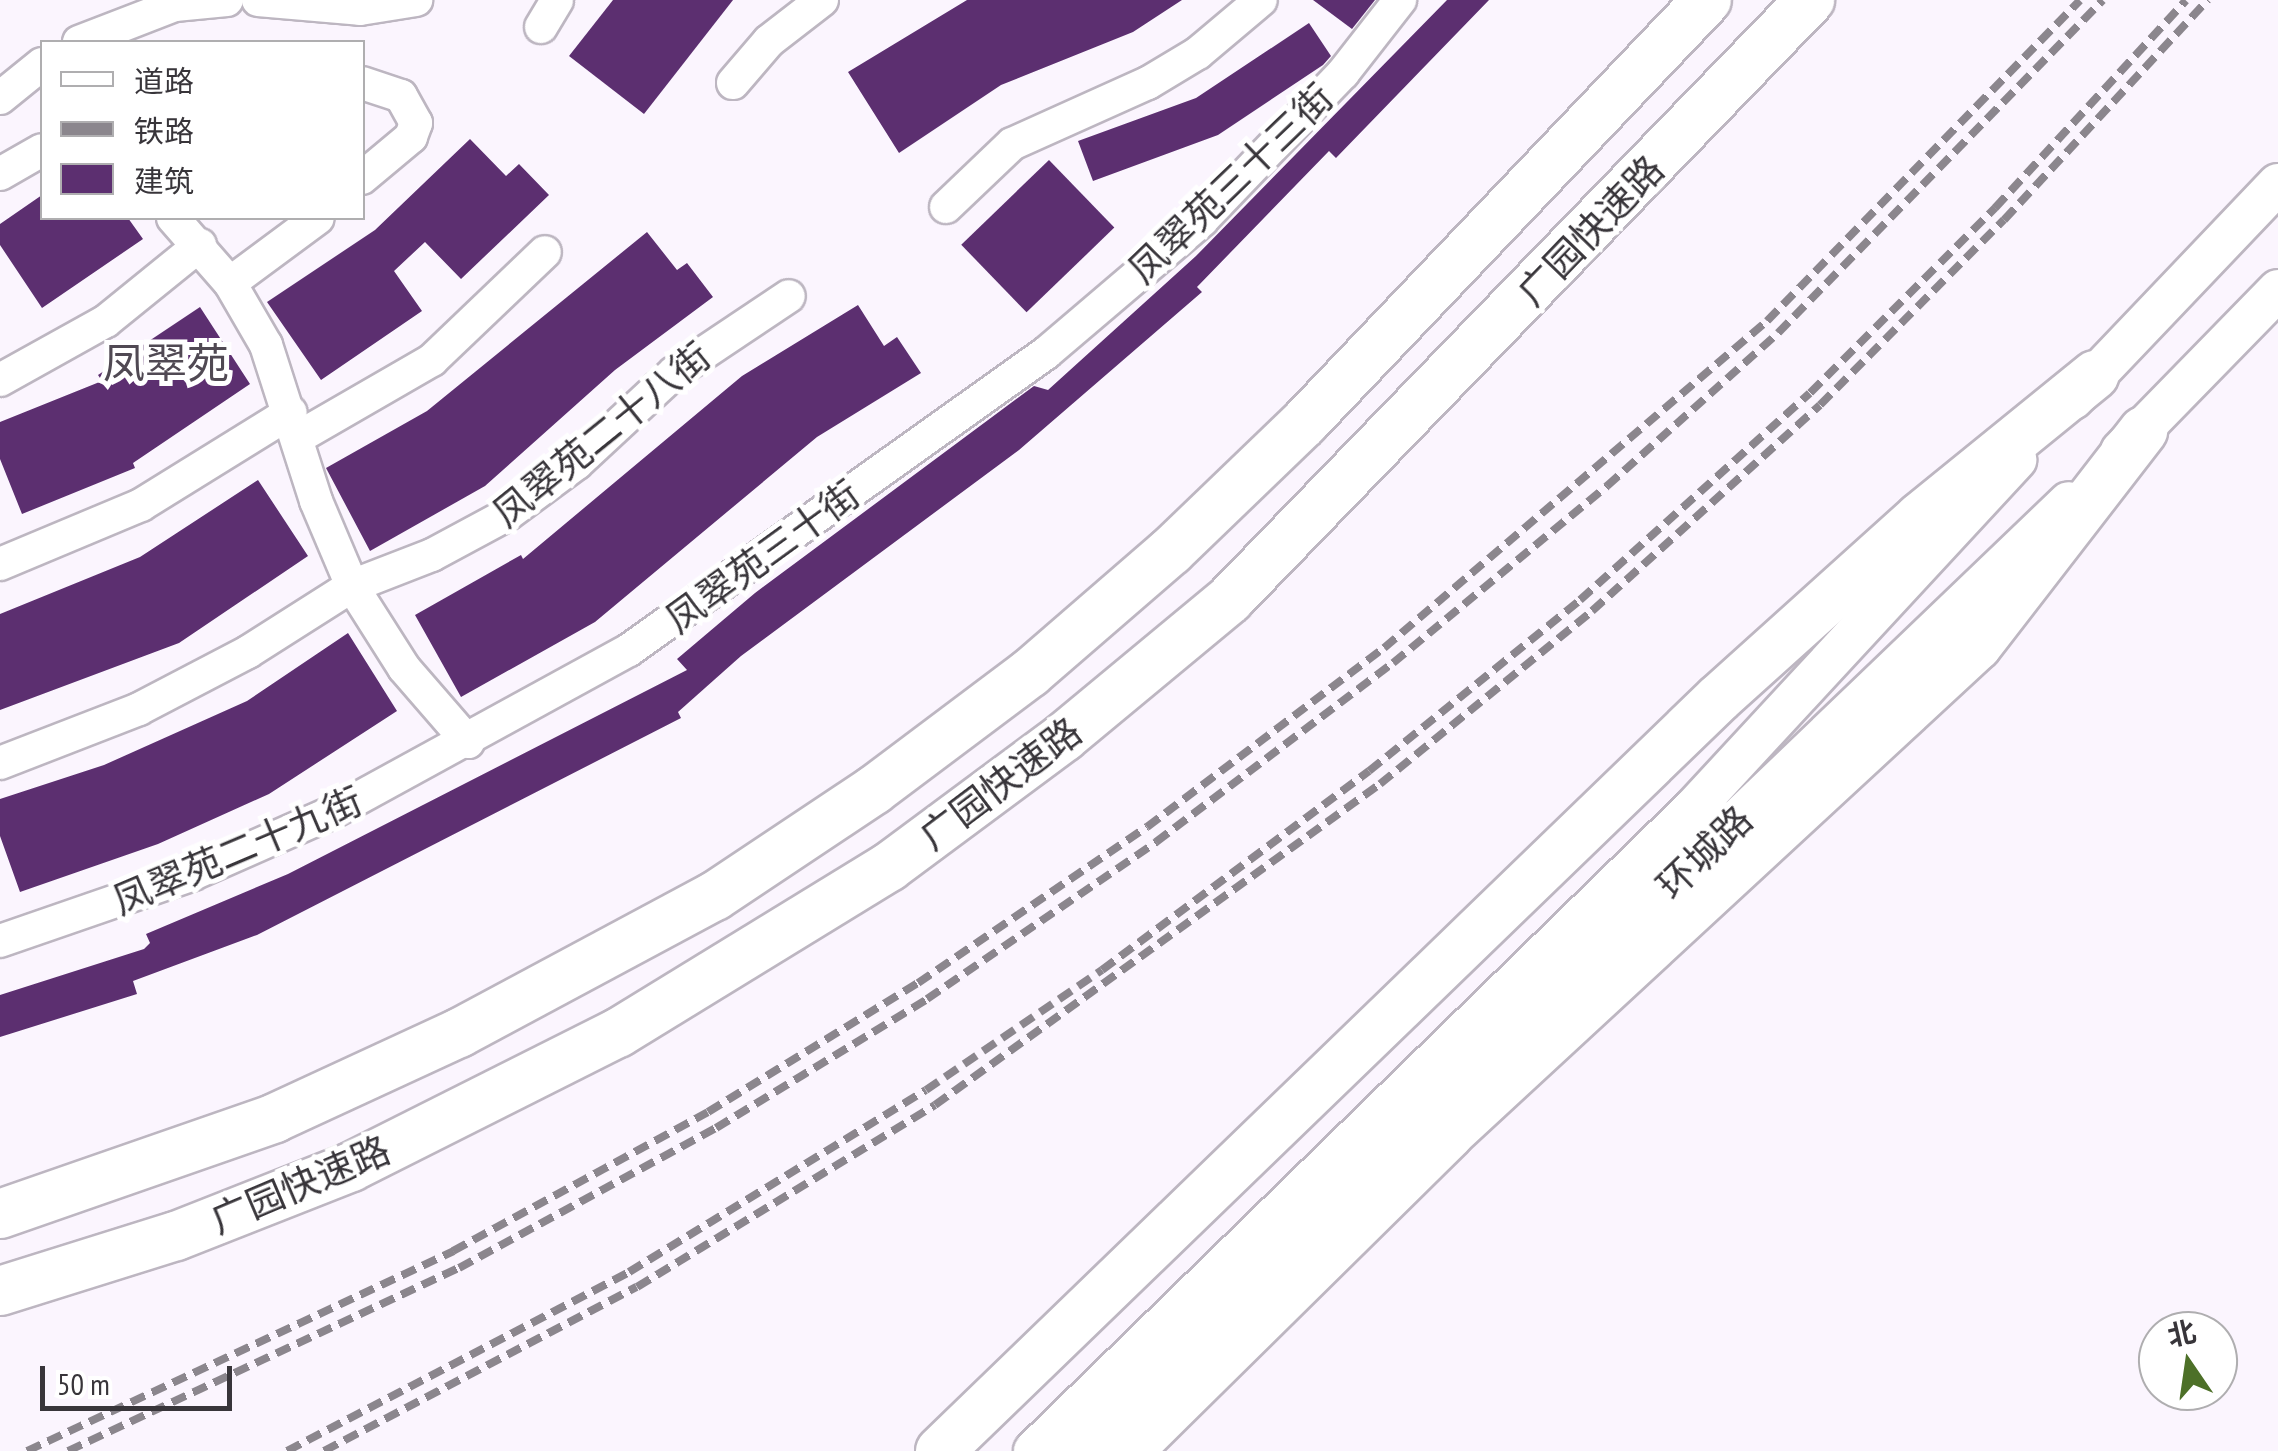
<!DOCTYPE html>
<html>
<head>
<meta charset="utf-8">
<style>
	body { margin:0 }
	#map { position:relative; width:2278px; height:1451px; overflow:hidden; background:#fbf5fe; font-family:"PT Sans Narrow","Noto Sans SC",sans-serif }
	div>[style] { position:absolute }
	.building>* { inset:0; background:#5c2f70; transform-origin:0 0 }
	.roads { filter:drop-shadow(2px 0 #bdb6c1) drop-shadow(-2px 0 #bdb6c1) drop-shadow(0 2px #bdb6c1) drop-shadow(0 -2px #bdb6c1) }
	.minor>* { height:32px; margin:-16px; padding:0 16px; transform-origin:16px; border-radius:16px; background:#fff }
	.major>* { height:40px; margin:-20px; padding:0 20px; transform-origin:20px; border-radius:20px; background:#fff }
	.highway>* { height:48px; margin:-24px; padding:0 24px; transform-origin:24px; border-radius:24px; background:#fff }
	.rail>* { height:8px; margin-top:-4px; transform-origin:0; background:repeating-linear-gradient(90deg,#8b868d 0 15px,transparent 0 23px) }
	span { translate:-50% -50%; white-space:nowrap; text-align:center; line-height:1.15; -webkit-text-stroke:10px #fff; paint-order:stroke }
	.street-label { font-size:38px; color:#38353a }
	.quarter-label { font-size:42px; color:#504953 }
	.legend { position:absolute; left:40px; top:40px; width:325px; height:180px; box-sizing:border-box; background:#fff; border:2px solid #afaeb0; margin:0; padding:12px 18px; list-style:none; font-size:30px; color:#38353a }
	.legend li { display:flex; align-items:center; gap:20px; height:50px }
	.legend b { width:50px; border:2px solid #afaeb0 }
	.north { position:absolute; left:2138px; top:1311px; width:100px; height:100px; box-sizing:border-box; background:#fff; border:2px solid #afaeb0; border-radius:50%; rotate:347deg; font-size:28px; font-weight:700; line-height:40px; text-align:center; color:#38353a }
	.north::after { content:''; display:block; margin:auto; width:35px; height:45px; background:#4d7028; clip-path:polygon(50% 0,100% 100%,50% 72%,0 100%) }
	.scale { position:absolute; left:40px; top:1366px; width:192px; height:45px; box-sizing:border-box; border:5px solid #38353a; border-top:0; padding-left:12px; font-size:30px; line-height:35px; white-space:nowrap; color:#38353a; -webkit-text-stroke:8px #fff; paint-order:stroke }
</style>
</head>
<body>
<div id="map">
	<div class="building">
		<div style="clip-path:polygon(613px 0,733px 0,644px 114px,569px 56px)"></div>
		<div style="clip-path:polygon(967px 0,1182px 0,1133px 32px,1001px 85px,899px 153px,848px 72px)"></div>
		<div style="clip-path:polygon(1313px 0,1375px 0,1352px 29px)"></div>
		<div style="clip-path:polygon(1447px 0,1489px 0,1336px 158px,1329px 151px,1197px 287px,1202px 292px,1019px 450px,741px 656px,678px 712px,681px 718px,257px 935px,133px 981px,137px 994px,0 1037px,0 995px,144px 949px,150px 943px,146px 934px,288px 874px,687px 670px,677px 659px,755px 593px,1034px 386px,1048px 390px,1196px 256px)"></div>
		<div style="clip-path:polygon(1309px 23px,1331px 56px,1323px 65px,1218px 135px,1093px 181px,1078px 141px,1196px 98px)"></div>
		<div style="clip-path:polygon(470px 139px,506px 176px,519px 164px,549px 195px,461px 279px,425px 242px,394px 271px,422px 311px,321px 380px,267px 302px,375px 230px)"></div>
		<div style="left:1049px;top:160px;width:94px;height:122px;rotate:46deg"></div>
		<div style="clip-path:polygon(42px 195px,42px 218px,128px 218px,143px 239px,42px 308px,0 245px,0 224px)"></div>
		<div style="clip-path:polygon(647px 232px,677px 270px,687px 263px,713px 297px,615px 370px,485px 486px,370px 551px,326px 468px,427px 411px)"></div>
		<div style="clip-path:polygon(858px 305px,884px 346px,897px 337px,921px 373px,817px 437px,595px 622px,461px 697px,415px 615px,521px 555px,523px 559px,742px 376px)"></div>
		<div style="clip-path:polygon(200px 307px,250px 384px,133px 463px,135px 468px,22px 514px,0 459px,0 422px,102px 381px,98px 375px)"></div>
		<div style="clip-path:polygon(258px 480px,308px 556px,179px 643px,0 710px,0 614px,140px 557px)"></div>
		<div style="clip-path:polygon(348px 633px,397px 711px,269px 794px,158px 844px,20px 892px,0 836px,0 799px,104px 765px,247px 701px)"></div>
	</div>
	<div class="roads">
		<div class="minor">
			<div style="left:258px;top:0;width:102px;rotate:5deg"></div>
			<div style="left:360px;top:9px;width:57px;rotate:-9.1deg"></div>
			<div style="left:541px;top:27px;width:31px;rotate:-59deg"></div>
			<div style="left:79px;top:42px;width:103px;rotate:-21.1deg"></div>
			<div style="left:175px;top:5px;width:52px;rotate:-5.5deg"></div>
			<div style="left:362px;top:83px;width:41px;rotate:18.4deg"></div>
			<div style="left:401px;top:96px;width:31px;rotate:61deg"></div>
			<div style="left:416px;top:123px;width:15px;rotate:110deg"></div>
			<div style="left:411px;top:137px;width:64px;rotate:140.1deg"></div>
			<div style="left:733px;top:83px;width:55px;rotate:-49.4deg"></div>
			<div style="left:769px;top:41px;width:67px;rotate:-37.7deg"></div>
			<div style="left:0;top:98px;width:54px;rotate:-39deg"></div>
			<div style="left:0;top:174px;width:48px;rotate:-29.7deg"></div>
			<div style="left:946px;top:207px;width:91px;rotate:-43.7deg"></div>
			<div style="left:1012px;top:144px;width:149px;rotate:-24.2deg"></div>
			<div style="left:1148px;top:83px;width:58px;rotate:-31deg"></div>
			<div style="left:1198px;top:53px;width:82px;rotate:-40.1deg"></div>
			<div style="left:173px;top:218px;width:86px;rotate:48.8deg"></div>
			<div style="left:230px;top:283px;width:72px;rotate:59.9deg"></div>
			<div style="left:266px;top:345px;width:164px;rotate:72.2deg"></div>
			<div style="left:316px;top:501px;width:92px;rotate:67deg"></div>
			<div style="left:352px;top:586px;width:97px;rotate:57.6deg"></div>
			<div style="left:404px;top:668px;width:98px;rotate:49.1deg"></div>
			<div style="left:230px;top:283px;width:109px;rotate:-36.5deg"></div>
			<div style="left:0;top:380px;width:121px;rotate:-29.1deg"></div>
			<div style="left:106px;top:321px;width:121px;rotate:-39deg"></div>
			<div style="left:297px;top:438px;width:156px;rotate:-30deg"></div>
			<div style="left:432px;top:360px;width:156px;rotate:-43.7deg"></div>
			<div style="left:0;top:564px;width:153px;rotate:-22.7deg"></div>
			<div style="left:141px;top:505px;width:176px;rotate:-31.8deg"></div>
			<div style="left:0;top:763px;width:149px;rotate:-21.2deg"></div>
			<div style="left:139px;top:709px;width:123px;rotate:-27.6deg"></div>
			<div style="left:248px;top:652px;width:123px;rotate:-32.4deg"></div>
			<div style="left:352px;top:586px;width:86px;rotate:-21.2deg"></div>
			<div style="left:432px;top:555px;width:86px;rotate:-28.3deg"></div>
			<div style="left:508px;top:514px;width:86px;rotate:-36.5deg"></div>
			<div style="left:577px;top:463px;width:132px;rotate:-42.9deg"></div>
			<div style="left:674px;top:373px;width:138px;rotate:-33.8deg"></div>
			<div style="left:0;top:941px;width:204px;rotate:-19.1deg"></div>
			<div style="left:193px;top:874px;width:153px;rotate:-23.9deg"></div>
			<div style="left:333px;top:812px;width:337px;rotate:-28.7deg"></div>
			<div style="left:629px;top:650px;width:512px;rotate:-35.46deg"></div>
			<div style="left:1046px;top:353px;width:205px;rotate:-40.4deg"></div>
			<div style="left:1202px;top:220px;width:204px;rotate:-46.2deg"></div>
			<div style="left:1343px;top:73px;width:93px;rotate:-52deg"></div>
		</div>
		<div class="major">
			<div style="left:2073px;top:399px;width:297px;rotate:-46.4deg"></div>
			<div style="left:2121px;top:451px;width:225px;rotate:-45.7deg"></div>
			<div style="left:1034px;top:1451px;width:920px;rotate:-44.25deg"></div>
			<div style="left:1693px;top:809px;width:476px;rotate:-47.2deg"></div>
			<div style="left:1079px;top:1451px;width:1371px;rotate:-43.79deg"></div>
		</div>
		<div class="highway">
			<div style="left:0;top:1214px;width:291px;rotate:-19.2deg"></div>
			<div style="left:275px;top:1118px;width:203px;rotate:-24.8deg"></div>
			<div style="left:459px;top:1033px;width:290px;rotate:-28.2deg"></div>
			<div style="left:715px;top:896px;width:191px;rotate:-33.7deg"></div>
			<div style="left:874px;top:790px;width:195px;rotate:-36.9deg"></div>
			<div style="left:1030px;top:673px;width:186px;rotate:-40.9deg"></div>
			<div style="left:1171px;top:551px;width:185px;rotate:-43.9deg"></div>
			<div style="left:1304px;top:423px;width:584px;rotate:-46.39deg"></div>
			<div style="left:0;top:1291px;width:184px;rotate:-17.4deg"></div>
			<div style="left:176px;top:1236px;width:188px;rotate:-21.5deg"></div>
			<div style="left:351px;top:1167px;width:299px;rotate:-26.7deg"></div>
			<div style="left:618px;top:1033px;width:318px;rotate:-31.5deg"></div>
			<div style="left:889px;top:867px;width:218px;rotate:-36.6deg"></div>
			<div style="left:1064px;top:737px;width:216px;rotate:-39.7deg"></div>
			<div style="left:1230px;top:599px;width:834px;rotate:-45.92deg"></div>
			<div style="left:940px;top:1451px;width:1083px;rotate:-44.03deg"></div>
			<div style="left:1719px;top:698px;width:270px;rotate:-42deg"></div>
			<div style="left:1920px;top:517px;width:225px;rotate:-39.1deg"></div>
			<div style="left:1128px;top:1451px;width:451px;rotate:-44.6deg"></div>
			<div style="left:1449px;top:1134px;width:719px;rotate:-42.75deg"></div>
			<div style="left:1977px;top:646px;width:272px;rotate:-52.3deg"></div>
		</div>
	</div>
	<div class="rail">
		<div style="left:27px;top:1451px;width:471px;rotate:-25.1deg"></div>
		<div style="left:453px;top:1251px;width:290px;rotate:-28.6deg"></div>
		<div style="left:708px;top:1112px;width:246px;rotate:-31.6deg"></div>
		<div style="left:918px;top:983px;width:277px;rotate:-34.3deg"></div>
		<div style="left:1147px;top:827px;width:297px;rotate:-37.1deg"></div>
		<div style="left:1384px;top:648px;width:504px;rotate:-40.49deg"></div>
		<div style="left:1767px;top:321px;width:448px;rotate:-45.7deg"></div>
		<div style="left:68px;top:1451px;width:432px;rotate:-25.1deg"></div>
		<div style="left:459px;top:1268px;width:293px;rotate:-28.6deg"></div>
		<div style="left:716px;top:1128px;width:247px;rotate:-31.4deg"></div>
		<div style="left:927px;top:999px;width:278px;rotate:-34.4deg"></div>
		<div style="left:1156px;top:842px;width:297px;rotate:-37.1deg"></div>
		<div style="left:1393px;top:663px;width:278px;rotate:-39.6deg"></div>
		<div style="left:1607px;top:486px;width:229px;rotate:-41.8deg"></div>
		<div style="left:1778px;top:333px;width:465px;rotate:-45.7deg"></div>
		<div style="left:287px;top:1451px;width:386px;rotate:-27.6deg"></div>
		<div style="left:629px;top:1272px;width:348px;rotate:-31.5deg"></div>
		<div style="left:926px;top:1090px;width:213px;rotate:-34.3deg"></div>
		<div style="left:1102px;top:970px;width:333px;rotate:-36.7deg"></div>
		<div style="left:1369px;top:771px;width:272px;rotate:-39deg"></div>
		<div style="left:1580px;top:600px;width:309px;rotate:-42deg"></div>
		<div style="left:1810px;top:393px;width:262px;rotate:-45deg"></div>
		<div style="left:1995px;top:208px;width:282px;rotate:-47.4deg"></div>
		<div style="left:324px;top:1451px;width:353px;rotate:-27.7deg"></div>
		<div style="left:637px;top:1287px;width:349px;rotate:-31.4deg"></div>
		<div style="left:935px;top:1105px;width:549px;rotate:-35.8deg"></div>
		<div style="left:1380px;top:784px;width:274px;rotate:-39.2deg"></div>
		<div style="left:1592px;top:611px;width:307px;rotate:-42.1deg"></div>
		<div style="left:1820px;top:405px;width:261px;rotate:-45.2deg"></div>
		<div style="left:2004px;top:220px;width:300px;rotate:-47.2deg"></div>
	</div>
	<div class="street-label">
		<span style="left:1230px;top:183px;rotate:-44deg">凤翠苑三十三街</span>
		<span style="left:1590px;top:230px;rotate:-46deg">广园快速路</span>
		<span style="left:601px;top:434px;rotate:-39deg">凤翠苑二十八街</span>
		<span style="left:762px;top:556px;rotate:-36deg">凤翠苑三十街</span>
		<span style="left:1000px;top:783px;rotate:-37deg">广园快速路</span>
		<span style="left:237px;top:850px;rotate:-23deg">凤翠苑二十九街</span>
		<span style="left:1704px;top:852px;rotate:-44deg">环城路</span>
		<span style="left:300px;top:1184px;rotate:-23deg">广园快速路</span>
	</div>
	<div class="quarter-label">
		<span style="left:166px;top:363px">凤翠苑</span>
	</div>
	<ul class="legend">
	<li><b style="height:12px;background:#fff"></b>道路</li>
	<li><b style="height:12px;background:#8b868d"></b>铁路</li>
	<li><b style="height:28px;background:#5c2f70"></b>建筑</li>
	</ul>
	<div class="north">北</div>
	<div class="scale">50 m</div>
</div>
</body>
</html>
